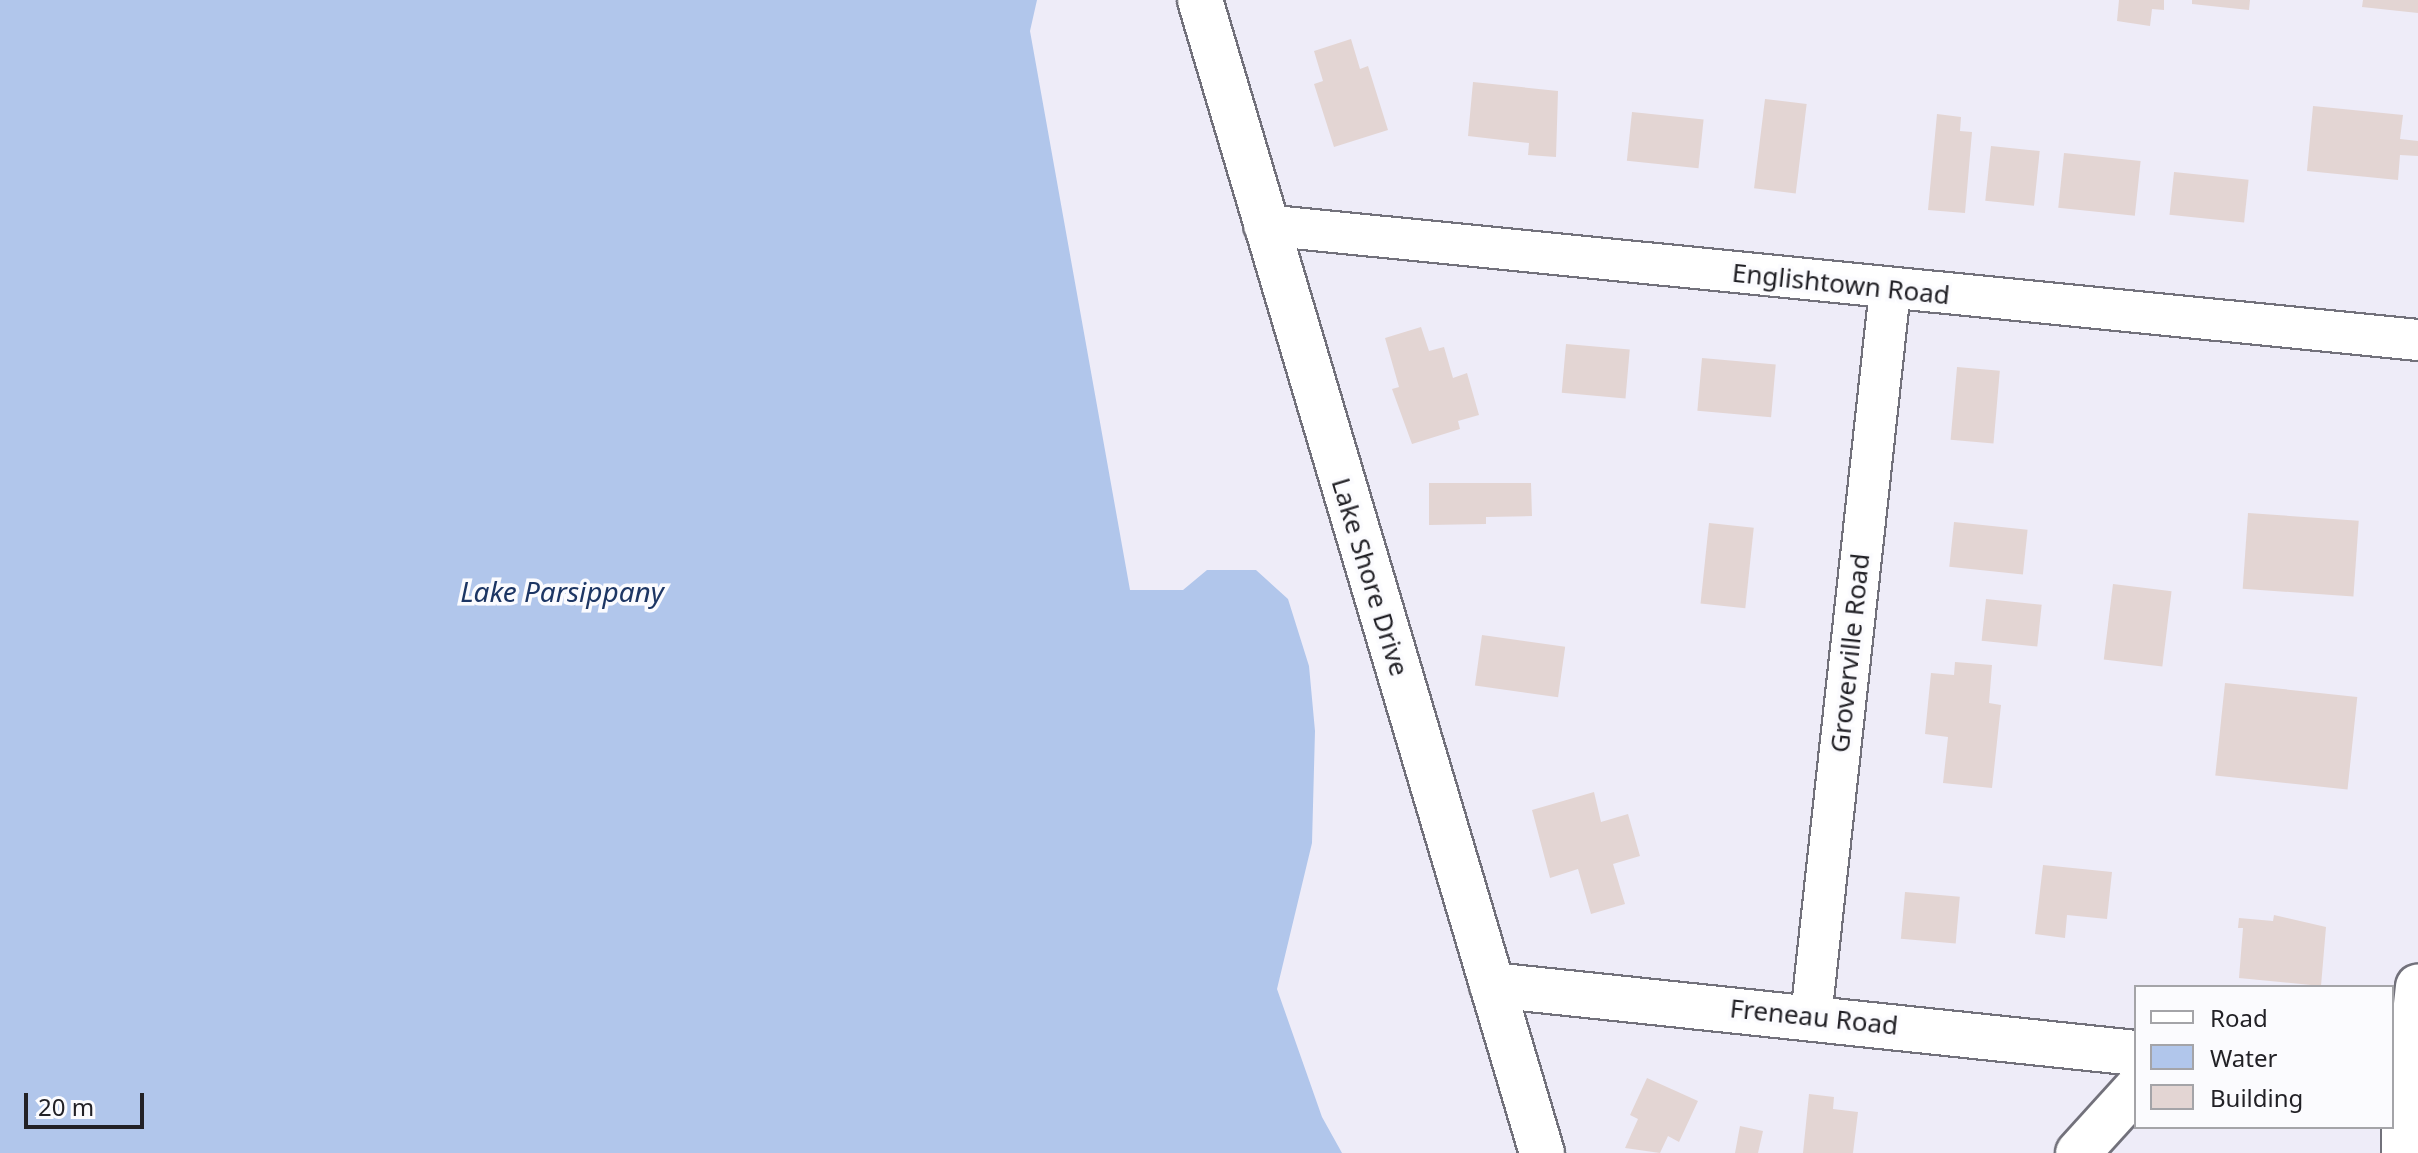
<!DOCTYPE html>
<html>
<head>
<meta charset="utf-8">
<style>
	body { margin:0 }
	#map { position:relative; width:2418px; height:1153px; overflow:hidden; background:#eeecf8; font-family:"Noto Sans",sans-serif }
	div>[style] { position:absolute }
	.water>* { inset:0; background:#b1c6eb }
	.building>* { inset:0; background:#e3d5d3; transform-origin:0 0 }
	.roads { filter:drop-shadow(2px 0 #72717b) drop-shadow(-2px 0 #72717b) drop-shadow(0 2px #72717b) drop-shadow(0 -2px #72717b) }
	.street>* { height:40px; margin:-20px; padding:0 20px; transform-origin:20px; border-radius:20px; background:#fff }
	.secondary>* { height:44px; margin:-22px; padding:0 22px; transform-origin:22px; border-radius:22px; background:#fff }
	.primary>* { height:44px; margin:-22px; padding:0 22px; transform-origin:22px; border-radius:22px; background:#fff }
	.highway>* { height:44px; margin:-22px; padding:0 22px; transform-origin:22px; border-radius:22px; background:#fff }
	span { translate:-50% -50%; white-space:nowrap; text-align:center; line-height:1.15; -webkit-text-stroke:7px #fbfbfe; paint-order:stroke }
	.street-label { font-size:26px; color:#222126 }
	.water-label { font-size:28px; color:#1d3664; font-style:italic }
	.legend { position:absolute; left:2134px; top:985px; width:260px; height:144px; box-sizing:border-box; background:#fbfbfe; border:2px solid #a4a4a8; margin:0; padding:10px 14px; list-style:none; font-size:24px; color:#222126 }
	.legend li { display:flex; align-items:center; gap:16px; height:40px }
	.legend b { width:40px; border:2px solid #a4a4a8 }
	.scale { position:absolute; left:24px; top:1093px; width:120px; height:36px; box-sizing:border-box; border:4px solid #222126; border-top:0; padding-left:10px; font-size:24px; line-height:28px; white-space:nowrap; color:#222126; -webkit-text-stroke:6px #fbfbfe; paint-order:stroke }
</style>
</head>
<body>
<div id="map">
	<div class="water">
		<div style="clip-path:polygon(0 0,1037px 0,1030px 31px,1130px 590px,1183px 590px,1207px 570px,1256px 570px,1288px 599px,1309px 666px,1315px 731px,1312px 843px,1277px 989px,1322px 1117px,1342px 1153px,0 1153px)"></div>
	</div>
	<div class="building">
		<div style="clip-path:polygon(2119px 0,2164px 0,2164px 10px,2152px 9px,2150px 26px,2117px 21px)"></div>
		<div style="clip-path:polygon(2192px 0,2250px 0,2249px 10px,2192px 4px)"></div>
		<div style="clip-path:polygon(2363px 0,2418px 0,2418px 13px,2362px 7px)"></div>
		<div style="clip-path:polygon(1351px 39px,1360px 69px,1368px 66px,1388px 130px,1334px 147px,1314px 84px,1323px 81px,1314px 51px)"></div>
		<div style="clip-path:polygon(1473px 82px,1558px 91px,1556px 157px,1528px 155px,1529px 143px,1468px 136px)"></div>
		<div style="left:1765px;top:99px;width:42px;height:90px;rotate:7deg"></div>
		<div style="clip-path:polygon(2313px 106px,2403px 115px,2400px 139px,2418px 141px,2418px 156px,2400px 155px,2398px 180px,2307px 171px)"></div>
		<div style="left:1632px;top:112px;width:72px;height:49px;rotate:6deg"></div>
		<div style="clip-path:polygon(1937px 114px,1961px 117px,1960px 131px,1972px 132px,1965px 213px,1928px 210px)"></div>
		<div style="left:1991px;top:146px;width:49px;height:55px;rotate:6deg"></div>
		<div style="left:2064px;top:153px;width:77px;height:55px;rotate:6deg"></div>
		<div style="left:2174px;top:172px;width:75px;height:43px;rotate:6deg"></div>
		<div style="clip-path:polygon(1421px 327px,1429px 351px,1444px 347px,1453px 378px,1467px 373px,1479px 415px,1458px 421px,1460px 429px,1412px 444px,1392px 389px,1399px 387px,1385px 338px)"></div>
		<div style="left:1566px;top:344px;width:64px;height:49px;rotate:5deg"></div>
		<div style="left:1702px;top:358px;width:74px;height:53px;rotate:5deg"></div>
		<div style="left:1957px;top:367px;width:43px;height:73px;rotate:5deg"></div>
		<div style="clip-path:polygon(1429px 483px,1531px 483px,1532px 516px,1486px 517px,1486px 524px,1429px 525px)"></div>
		<div style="left:2248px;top:513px;width:111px;height:76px;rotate:4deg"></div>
		<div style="left:1954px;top:522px;width:74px;height:45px;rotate:6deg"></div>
		<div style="left:1709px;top:523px;width:45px;height:81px;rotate:6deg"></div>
		<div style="left:2113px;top:584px;width:59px;height:76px;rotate:7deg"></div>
		<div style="left:1986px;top:599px;width:56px;height:42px;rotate:6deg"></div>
		<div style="left:1482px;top:635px;width:84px;height:51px;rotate:8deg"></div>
		<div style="clip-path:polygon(1955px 662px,1992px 665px,1989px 703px,2001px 705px,1992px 788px,1943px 783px,1948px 737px,1925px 734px,1931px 673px,1954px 675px)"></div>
		<div style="left:2225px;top:683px;width:133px;height:93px;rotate:6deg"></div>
		<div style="clip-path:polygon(1594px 792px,1601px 822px,1628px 814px,1640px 856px,1613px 864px,1625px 904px,1591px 914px,1578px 869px,1550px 878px,1532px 810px)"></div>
		<div style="clip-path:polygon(2043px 865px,2112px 872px,2107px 919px,2067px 915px,2065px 938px,2035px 934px)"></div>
		<div style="left:1905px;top:892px;width:55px;height:47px;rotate:5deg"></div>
		<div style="clip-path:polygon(2274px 915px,2326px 927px,2321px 986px,2239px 978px,2243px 928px,2238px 928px,2239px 918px,2273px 921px)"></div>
		<div style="clip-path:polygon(1647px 1078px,1698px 1101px,1679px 1142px,1668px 1136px,1660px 1153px,1625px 1148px,1638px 1119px,1630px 1115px)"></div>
		<div style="clip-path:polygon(1809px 1094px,1834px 1097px,1833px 1109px,1858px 1112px,1853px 1153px,1803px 1153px)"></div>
		<div style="clip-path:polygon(1740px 1126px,1763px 1131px,1758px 1153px,1735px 1153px)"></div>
	</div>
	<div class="roads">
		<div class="street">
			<div style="left:1264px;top:225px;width:1160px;rotate:5.69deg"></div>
			<div style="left:1811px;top:1017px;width:731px;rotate:-83.8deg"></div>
		</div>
		<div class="secondary">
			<div style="left:1200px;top:0;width:1203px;rotate:73.48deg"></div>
			<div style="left:1492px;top:985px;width:648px;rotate:6.03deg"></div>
			<div style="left:2392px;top:1075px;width:16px;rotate:4deg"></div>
			<div style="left:2408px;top:1076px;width:90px;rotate:-83.6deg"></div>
			<div style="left:2078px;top:1153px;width:86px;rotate:-47.8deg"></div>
		</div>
		<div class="primary">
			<div style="left:2404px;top:1108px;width:32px;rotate:-83deg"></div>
		</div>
		<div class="highway">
			<div style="left:2404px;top:1108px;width:45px;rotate:90deg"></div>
		</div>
	</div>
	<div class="street-label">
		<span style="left:1841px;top:284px;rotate:6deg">Englishtown Road</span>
		<span style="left:1370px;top:577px;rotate:73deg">Lake Shore Drive</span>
		<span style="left:1850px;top:653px;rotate:-84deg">Groverville Road</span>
		<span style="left:1814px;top:1017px;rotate:6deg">Freneau Road</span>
	</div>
	<div class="water-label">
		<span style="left:562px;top:591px">Lake Parsippany</span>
	</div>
	<ul class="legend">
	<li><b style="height:10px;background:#fff"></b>Road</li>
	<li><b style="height:22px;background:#b1c6eb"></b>Water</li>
	<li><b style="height:22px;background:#e3d5d3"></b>Building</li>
	</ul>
	<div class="scale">20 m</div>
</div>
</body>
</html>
